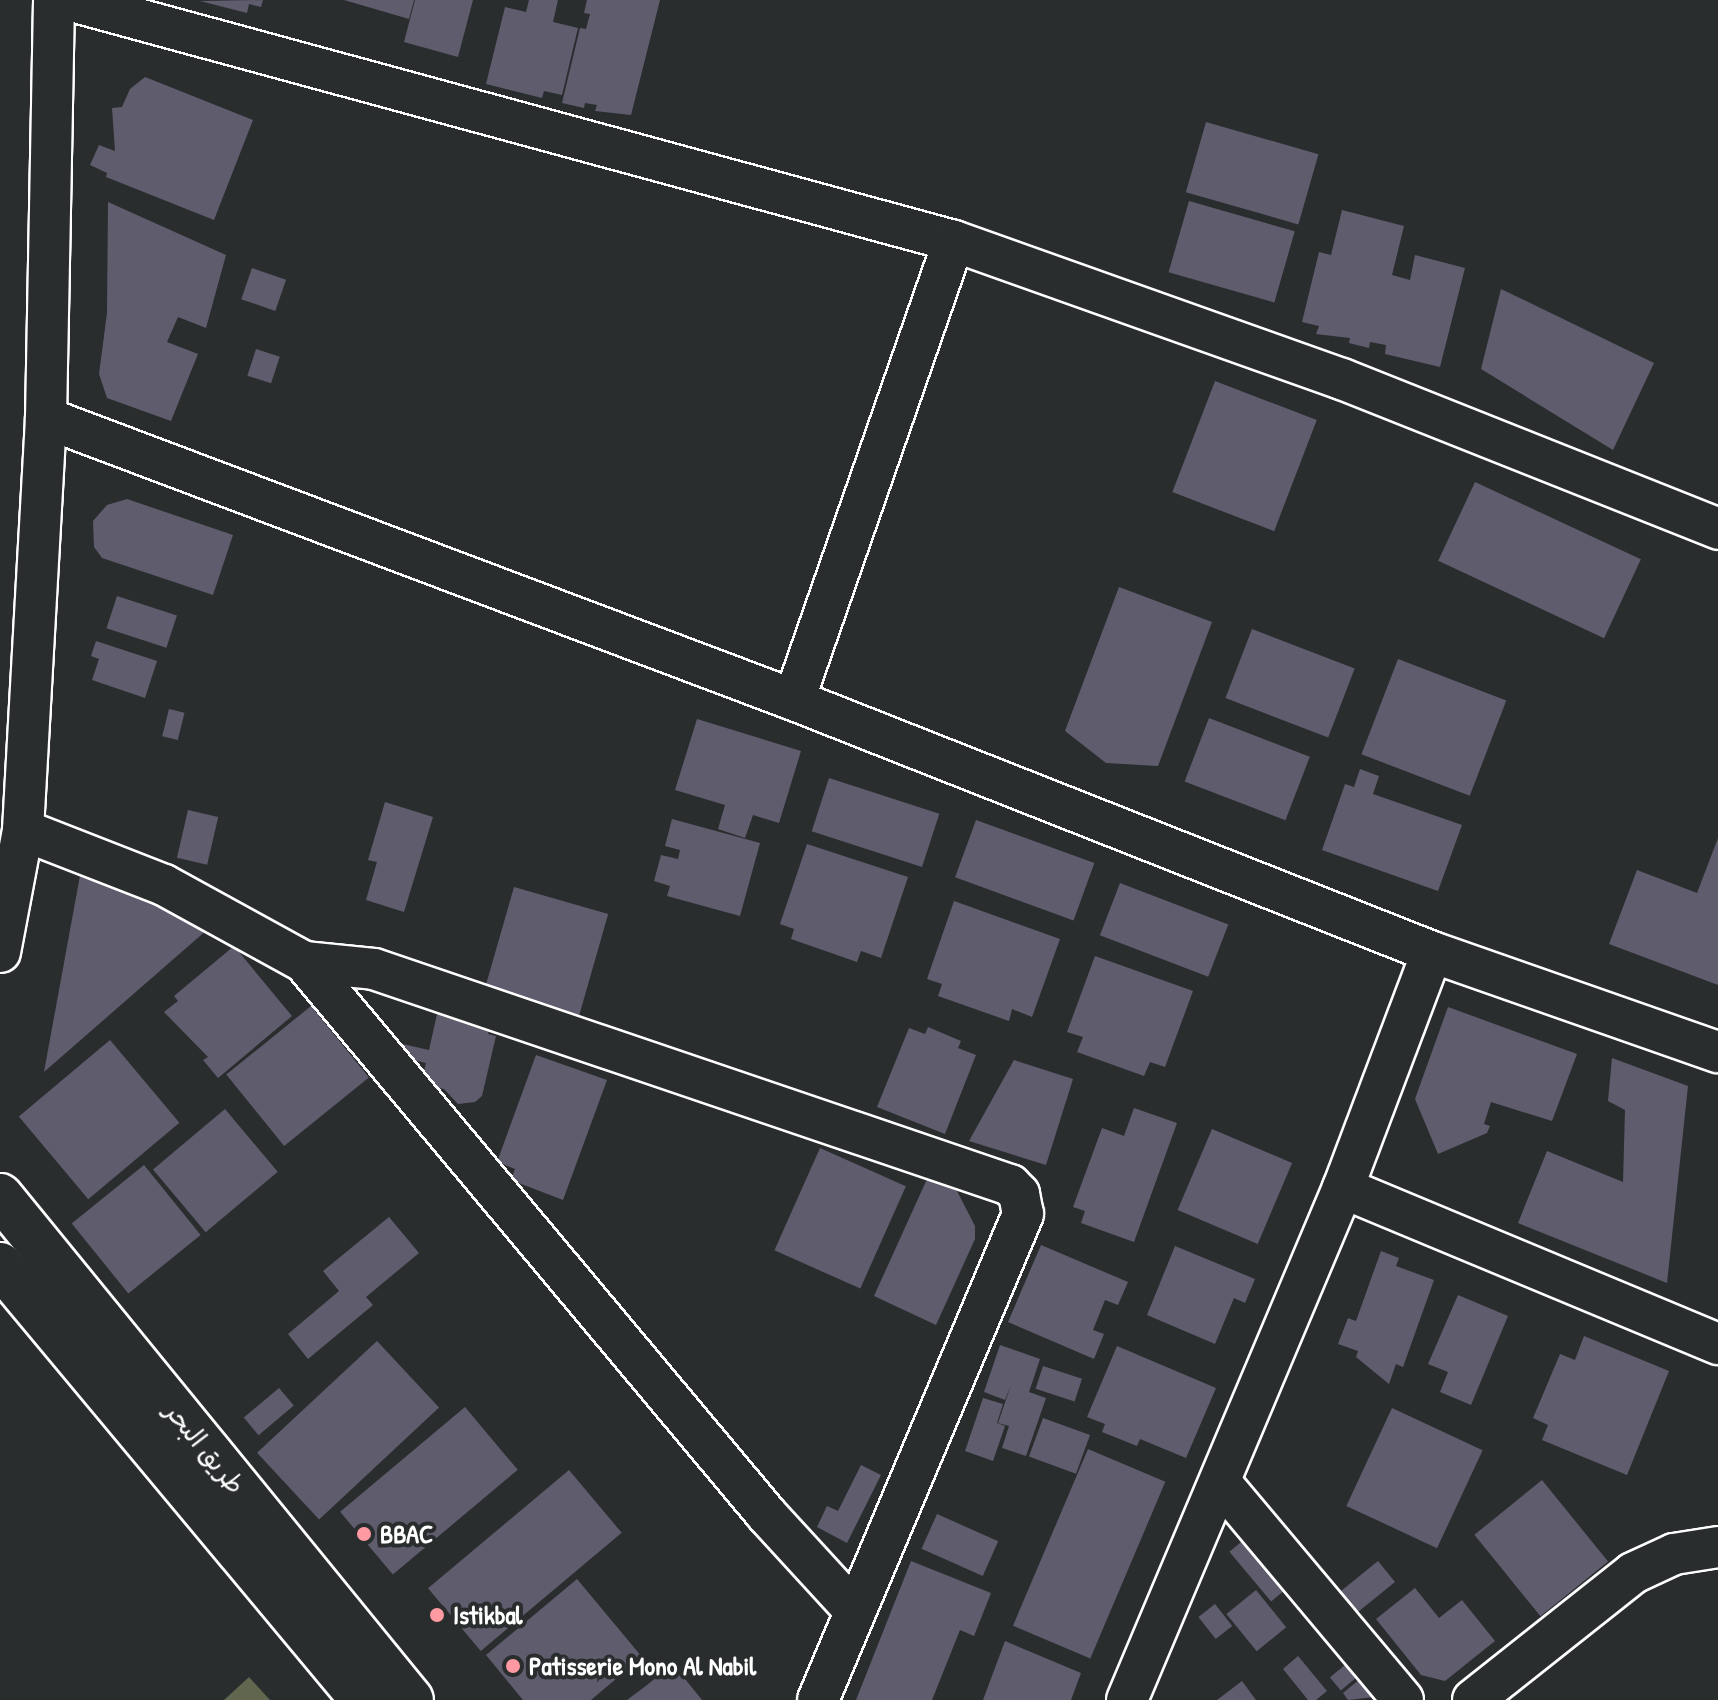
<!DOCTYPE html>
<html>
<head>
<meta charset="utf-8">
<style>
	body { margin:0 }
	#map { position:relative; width:1718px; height:1700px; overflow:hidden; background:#2a2d2e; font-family:"Patrick Hand","Playpen Sans Arabic",sans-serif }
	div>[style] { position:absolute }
	.green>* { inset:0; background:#60674e }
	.building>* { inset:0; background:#5f5c6e; transform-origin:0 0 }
	.roads { filter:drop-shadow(2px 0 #fff) drop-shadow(-2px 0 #fff) drop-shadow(0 2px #fff) drop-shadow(0 -2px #fff) }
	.street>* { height:40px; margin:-20px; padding:0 20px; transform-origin:20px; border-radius:20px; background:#2a2d2e }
	.highway>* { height:44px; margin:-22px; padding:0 22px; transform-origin:22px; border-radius:22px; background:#2a2d2e }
	.dots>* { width:22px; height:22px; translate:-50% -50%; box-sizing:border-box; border:4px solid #2a2d2e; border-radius:50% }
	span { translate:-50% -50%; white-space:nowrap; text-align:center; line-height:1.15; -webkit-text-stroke:8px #2a2d2e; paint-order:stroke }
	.street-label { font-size:26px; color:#fff }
	.poi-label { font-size:26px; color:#fff; font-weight:700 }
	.left { translate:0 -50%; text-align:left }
</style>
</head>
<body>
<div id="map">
	<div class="green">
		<div style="clip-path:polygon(249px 1677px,270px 1700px,224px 1700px)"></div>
	</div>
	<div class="building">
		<div style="clip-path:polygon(263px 0,261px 7px,249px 4px,247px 13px,200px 1px)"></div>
		<div style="clip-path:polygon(344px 0,414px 0,409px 19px)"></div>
		<div style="clip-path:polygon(415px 0,473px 0,458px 57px,404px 42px)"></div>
		<div style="clip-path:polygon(529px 0,558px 0,553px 22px,578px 28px,562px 95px,544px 91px,542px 98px,486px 84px,505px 7px,526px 12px)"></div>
		<div style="clip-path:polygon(587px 0,660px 0,631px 115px,595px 111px,597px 105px,585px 103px,584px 108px,562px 103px,580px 28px,586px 29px,590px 14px,584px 13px)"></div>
		<div style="clip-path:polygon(145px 77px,253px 120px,214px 220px,106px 177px,107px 173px,90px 165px,99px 145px,115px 151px,112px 108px,122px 107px,130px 89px)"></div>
		<div style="left:1206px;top:122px;width:117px;height:73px;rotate:16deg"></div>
		<div style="left:1189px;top:201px;width:110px;height:74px;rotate:16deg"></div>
		<div style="clip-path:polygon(108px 202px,226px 255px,206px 328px,178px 317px,167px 342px,198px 354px,171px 421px,107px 398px,99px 374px,107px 313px)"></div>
		<div style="clip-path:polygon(1342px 210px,1404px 226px,1392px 275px,1410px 280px,1415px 255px,1465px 268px,1440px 367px,1385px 354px,1386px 345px,1370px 342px,1369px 348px,1349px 343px,1350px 338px,1316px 334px,1319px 326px,1302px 322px,1319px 252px,1331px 255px)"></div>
		<div style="left:252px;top:268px;width:36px;height:33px;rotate:19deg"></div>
		<div style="clip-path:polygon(1501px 289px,1654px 363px,1613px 450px,1481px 369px)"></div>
		<div style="left:256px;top:349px;width:25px;height:28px;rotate:18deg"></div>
		<div style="left:1215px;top:381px;width:109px;height:119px;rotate:21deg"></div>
		<div style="left:1475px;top:482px;width:183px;height:87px;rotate:25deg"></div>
		<div style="clip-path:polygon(127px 499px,233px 535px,213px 595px,102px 558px,94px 547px,93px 521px,107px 505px)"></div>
		<div style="clip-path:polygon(1119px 587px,1212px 622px,1158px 766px,1106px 763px,1065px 731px)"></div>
		<div style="left:117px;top:596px;width:63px;height:34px;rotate:18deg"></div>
		<div style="left:1252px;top:629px;width:110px;height:74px;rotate:21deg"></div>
		<div style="clip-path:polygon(96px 641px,157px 661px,145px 698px,92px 680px,99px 659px,91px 656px)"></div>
		<div style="left:1398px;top:659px;width:116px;height:102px;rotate:21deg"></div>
		<div style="left:169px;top:709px;width:16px;height:28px;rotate:14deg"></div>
		<div style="left:1209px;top:718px;width:108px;height:68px;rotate:21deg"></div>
		<div style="clip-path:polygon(697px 719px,801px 751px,779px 823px,753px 815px,745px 838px,718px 829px,725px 805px,675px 790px)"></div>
		<div style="clip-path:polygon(1360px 769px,1379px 776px,1373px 794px,1462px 825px,1438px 891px,1322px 850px,1345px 784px,1354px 787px)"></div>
		<div style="left:829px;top:778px;width:116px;height:56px;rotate:18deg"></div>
		<div style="clip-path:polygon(385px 802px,433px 817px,404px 912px,366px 900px,377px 862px,368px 860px)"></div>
		<div style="left:188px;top:810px;width:31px;height:49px;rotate:13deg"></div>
		<div style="clip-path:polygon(672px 819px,760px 843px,740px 916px,667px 896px,670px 886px,654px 881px,661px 855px,678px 859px,680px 850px,665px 846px)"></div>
		<div style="left:976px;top:820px;width:126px;height:61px;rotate:20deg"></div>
		<div style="clip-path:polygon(1718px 838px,1718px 985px,1609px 944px,1637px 870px,1697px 893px)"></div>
		<div style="clip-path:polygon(807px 844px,908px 877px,881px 958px,861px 951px,857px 962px,791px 939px,794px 929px,780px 924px)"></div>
		<div style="clip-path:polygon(81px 870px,216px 922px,44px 1072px)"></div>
		<div style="left:1120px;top:883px;width:116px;height:56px;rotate:21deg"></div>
		<div style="left:514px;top:887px;width:98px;height:105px;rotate:16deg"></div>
		<div style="clip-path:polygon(954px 901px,1060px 939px,1032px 1017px,1012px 1009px,1009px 1021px,938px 996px,942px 984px,927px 979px)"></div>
		<div style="clip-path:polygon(234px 946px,292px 1016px,218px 1078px,203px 1060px,208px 1057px,164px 1012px,178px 1001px,174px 996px)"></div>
		<div style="clip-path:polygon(1095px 956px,1193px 991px,1165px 1067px,1150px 1062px,1144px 1076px,1077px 1052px,1083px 1037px,1067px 1032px)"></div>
		<div style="left:311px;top:1006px;width:92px;height:109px;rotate:51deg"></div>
		<div style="clip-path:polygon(1448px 1007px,1577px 1054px,1552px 1121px,1491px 1102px,1484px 1124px,1490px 1126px,1487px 1133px,1438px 1154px,1415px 1099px)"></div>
		<div style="clip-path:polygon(437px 1014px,490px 1027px,488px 1034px,496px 1036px,482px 1096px,475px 1102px,458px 1104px,444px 1089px,421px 1084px,426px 1063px,395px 1056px,398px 1043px,429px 1050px)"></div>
		<div style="clip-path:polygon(928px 1027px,961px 1041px,958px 1048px,976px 1055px,945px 1134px,877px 1107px,909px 1028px,925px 1034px)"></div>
		<div style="left:110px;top:1040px;width:108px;height:119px;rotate:50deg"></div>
		<div style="clip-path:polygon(536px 1055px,607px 1080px,563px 1200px,511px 1180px,515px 1169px,497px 1162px)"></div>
		<div style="clip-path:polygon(1612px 1058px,1688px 1086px,1667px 1283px,1518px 1223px,1547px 1151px,1623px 1182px,1625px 1110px,1608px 1101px)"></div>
		<div style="clip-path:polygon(1014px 1060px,1073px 1079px,1046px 1165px,969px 1141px)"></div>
		<div style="clip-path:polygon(1134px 1108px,1177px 1123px,1134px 1242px,1081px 1223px,1085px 1211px,1073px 1207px,1102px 1128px,1124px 1136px)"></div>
		<div style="left:225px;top:1109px;width:82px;height:94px;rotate:50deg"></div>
		<div style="left:1212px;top:1129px;width:87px;height:88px;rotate:23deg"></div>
		<div style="left:820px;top:1148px;width:94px;height:112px;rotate:24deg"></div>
		<div style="left:144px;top:1165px;width:90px;height:93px;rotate:51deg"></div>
		<div style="clip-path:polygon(927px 1179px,957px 1191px,975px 1226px,975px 1239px,936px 1325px,874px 1296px)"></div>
		<div style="clip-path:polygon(389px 1217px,419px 1253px,366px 1297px,373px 1305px,308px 1359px,288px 1334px,339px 1291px,323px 1271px)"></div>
		<div style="clip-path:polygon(1041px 1245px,1128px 1282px,1118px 1305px,1105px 1300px,1093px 1330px,1104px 1334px,1094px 1359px,1008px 1322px)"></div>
		<div style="clip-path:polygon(1175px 1246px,1255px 1279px,1245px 1303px,1234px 1298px,1215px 1344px,1147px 1315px)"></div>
		<div style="clip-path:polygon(1381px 1251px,1399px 1258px,1396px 1266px,1434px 1280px,1403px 1367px,1396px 1364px,1389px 1384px,1356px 1357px,1358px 1351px,1338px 1344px,1348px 1318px,1356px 1321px)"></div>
		<div style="clip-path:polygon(1458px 1295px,1508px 1316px,1471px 1405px,1440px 1392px,1448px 1372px,1428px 1364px)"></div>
		<div style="clip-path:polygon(1584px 1336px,1669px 1371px,1627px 1475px,1542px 1440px,1548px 1425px,1533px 1418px,1560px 1354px,1575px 1360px)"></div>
		<div style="left:377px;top:1341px;width:91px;height:164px;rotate:47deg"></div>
		<div style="clip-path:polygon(1000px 1345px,1040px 1359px,1029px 1392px,1046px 1398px,1026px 1456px,1002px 1448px,1009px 1426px,998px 1423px,1011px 1385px,1005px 1400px,984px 1392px)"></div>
		<div style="clip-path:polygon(1117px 1346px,1216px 1388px,1186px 1458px,1140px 1439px,1137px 1446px,1102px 1432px,1105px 1424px,1087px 1417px)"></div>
		<div style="left:1043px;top:1366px;width:41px;height:24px;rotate:18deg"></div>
		<div style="left:279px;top:1388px;width:23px;height:46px;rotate:50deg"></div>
		<div style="clip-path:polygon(983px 1398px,1003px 1404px,997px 1423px,1005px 1426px,993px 1461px,965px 1451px)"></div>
		<div style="left:465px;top:1407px;width:82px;height:163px;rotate:50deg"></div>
		<div style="left:1392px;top:1408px;width:100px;height:108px;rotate:25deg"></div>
		<div style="left:1043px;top:1418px;width:50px;height:41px;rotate:20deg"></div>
		<div style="left:1088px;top:1449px;width:84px;height:192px;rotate:23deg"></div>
		<div style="clip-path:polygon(861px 1465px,881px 1475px,847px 1543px,817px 1527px,827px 1506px,838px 1511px)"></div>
		<div style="left:569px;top:1470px;width:82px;height:184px;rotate:50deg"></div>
		<div style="left:1542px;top:1480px;width:105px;height:87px;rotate:51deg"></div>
		<div style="left:937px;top:1514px;width:67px;height:38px;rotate:24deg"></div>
		<div style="left:1247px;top:1537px;width:65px;height:23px;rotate:50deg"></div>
		<div style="clip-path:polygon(911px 1561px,991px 1593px,974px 1636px,960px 1630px,932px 1700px,856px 1700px)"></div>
		<div style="left:1378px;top:1561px;width:27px;height:54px;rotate:51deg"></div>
		<div style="clip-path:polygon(577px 1579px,642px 1657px,591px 1700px,523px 1700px,486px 1655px)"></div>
		<div style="clip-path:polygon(1415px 1588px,1439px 1618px,1462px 1600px,1495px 1641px,1445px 1681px,1421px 1675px,1376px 1619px)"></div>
		<div style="left:1256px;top:1590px;width:48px;height:38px;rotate:51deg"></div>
		<div style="left:1215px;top:1604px;width:28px;height:21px;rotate:52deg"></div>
		<div style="clip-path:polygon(1005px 1641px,1081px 1673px,1071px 1700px,983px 1700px)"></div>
		<div style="clip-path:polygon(1298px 1656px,1327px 1691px,1316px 1700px,1308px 1700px,1283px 1669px)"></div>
		<div style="clip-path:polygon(673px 1664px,702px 1700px,627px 1700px,647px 1685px)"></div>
		<div style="left:1346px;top:1664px;width:17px;height:21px;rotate:50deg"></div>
		<div style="clip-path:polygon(1360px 1679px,1374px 1697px,1348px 1700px,1343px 1693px)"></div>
		<div style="clip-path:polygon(1242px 1681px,1256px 1700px,1217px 1700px)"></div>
	</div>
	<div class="roads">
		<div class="street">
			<div style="left:68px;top:0;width:918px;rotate:15.22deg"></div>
			<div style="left:954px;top:241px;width:412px;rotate:19.6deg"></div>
			<div style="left:1342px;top:379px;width:405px;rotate:21.7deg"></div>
			<div style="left:46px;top:418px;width:799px;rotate:20.66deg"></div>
			<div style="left:794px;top:700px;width:686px;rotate:21.55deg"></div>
			<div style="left:1432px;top:952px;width:303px;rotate:19.3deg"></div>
			<div style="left:794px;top:700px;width:486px;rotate:-70.8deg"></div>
			<div style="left:23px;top:830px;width:151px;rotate:21.3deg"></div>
			<div style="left:164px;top:885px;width:160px;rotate:28.8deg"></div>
			<div style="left:304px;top:962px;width:70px;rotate:5.7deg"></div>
			<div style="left:374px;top:969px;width:672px;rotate:18.76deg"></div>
			<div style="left:1010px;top:1185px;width:13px;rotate:45deg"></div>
			<div style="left:1019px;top:1194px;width:20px;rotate:79deg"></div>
			<div style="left:1023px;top:1214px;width:527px;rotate:112.87deg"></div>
			<div style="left:0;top:952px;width:124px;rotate:-79.3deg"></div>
			<div style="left:23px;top:830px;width:413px;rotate:-86.8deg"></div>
			<div style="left:46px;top:418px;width:418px;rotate:-88.9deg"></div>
			<div style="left:304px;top:962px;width:721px;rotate:50.06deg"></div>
			<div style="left:767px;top:1515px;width:130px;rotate:47.5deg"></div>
			<div style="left:1343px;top:1188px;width:406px;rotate:22.6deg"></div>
			<div style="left:1221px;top:1483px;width:283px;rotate:50deg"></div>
			<div style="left:1127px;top:1700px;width:556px;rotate:-67.13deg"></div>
			<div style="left:1343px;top:1188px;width:252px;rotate:-69.3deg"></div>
			<div style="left:1473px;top:1700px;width:204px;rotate:-38.4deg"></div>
			<div style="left:1633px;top:1573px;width:45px;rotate:-24.9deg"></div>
			<div style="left:1674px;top:1554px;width:45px;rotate:-9deg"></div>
		</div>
		<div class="highway">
			<div style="left:0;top:1196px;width:650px;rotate:50.8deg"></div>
			<div style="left:0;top:1265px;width:567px;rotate:50.16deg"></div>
		</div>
	</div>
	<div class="dots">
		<div style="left:364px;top:1534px;background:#ff9aa2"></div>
		<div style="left:437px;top:1615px;background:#ff9aa2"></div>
		<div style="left:513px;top:1666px;background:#ff9aa2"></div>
	</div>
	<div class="street-label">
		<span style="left:205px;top:1448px;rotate:51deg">طريق البحر</span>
	</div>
	<div class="poi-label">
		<span class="left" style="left:380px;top:1534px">BBAC</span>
		<span class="left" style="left:453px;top:1615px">Istikbal</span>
		<span class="left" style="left:529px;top:1666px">Patisserie Mono Al Nabil</span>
	</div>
</div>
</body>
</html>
